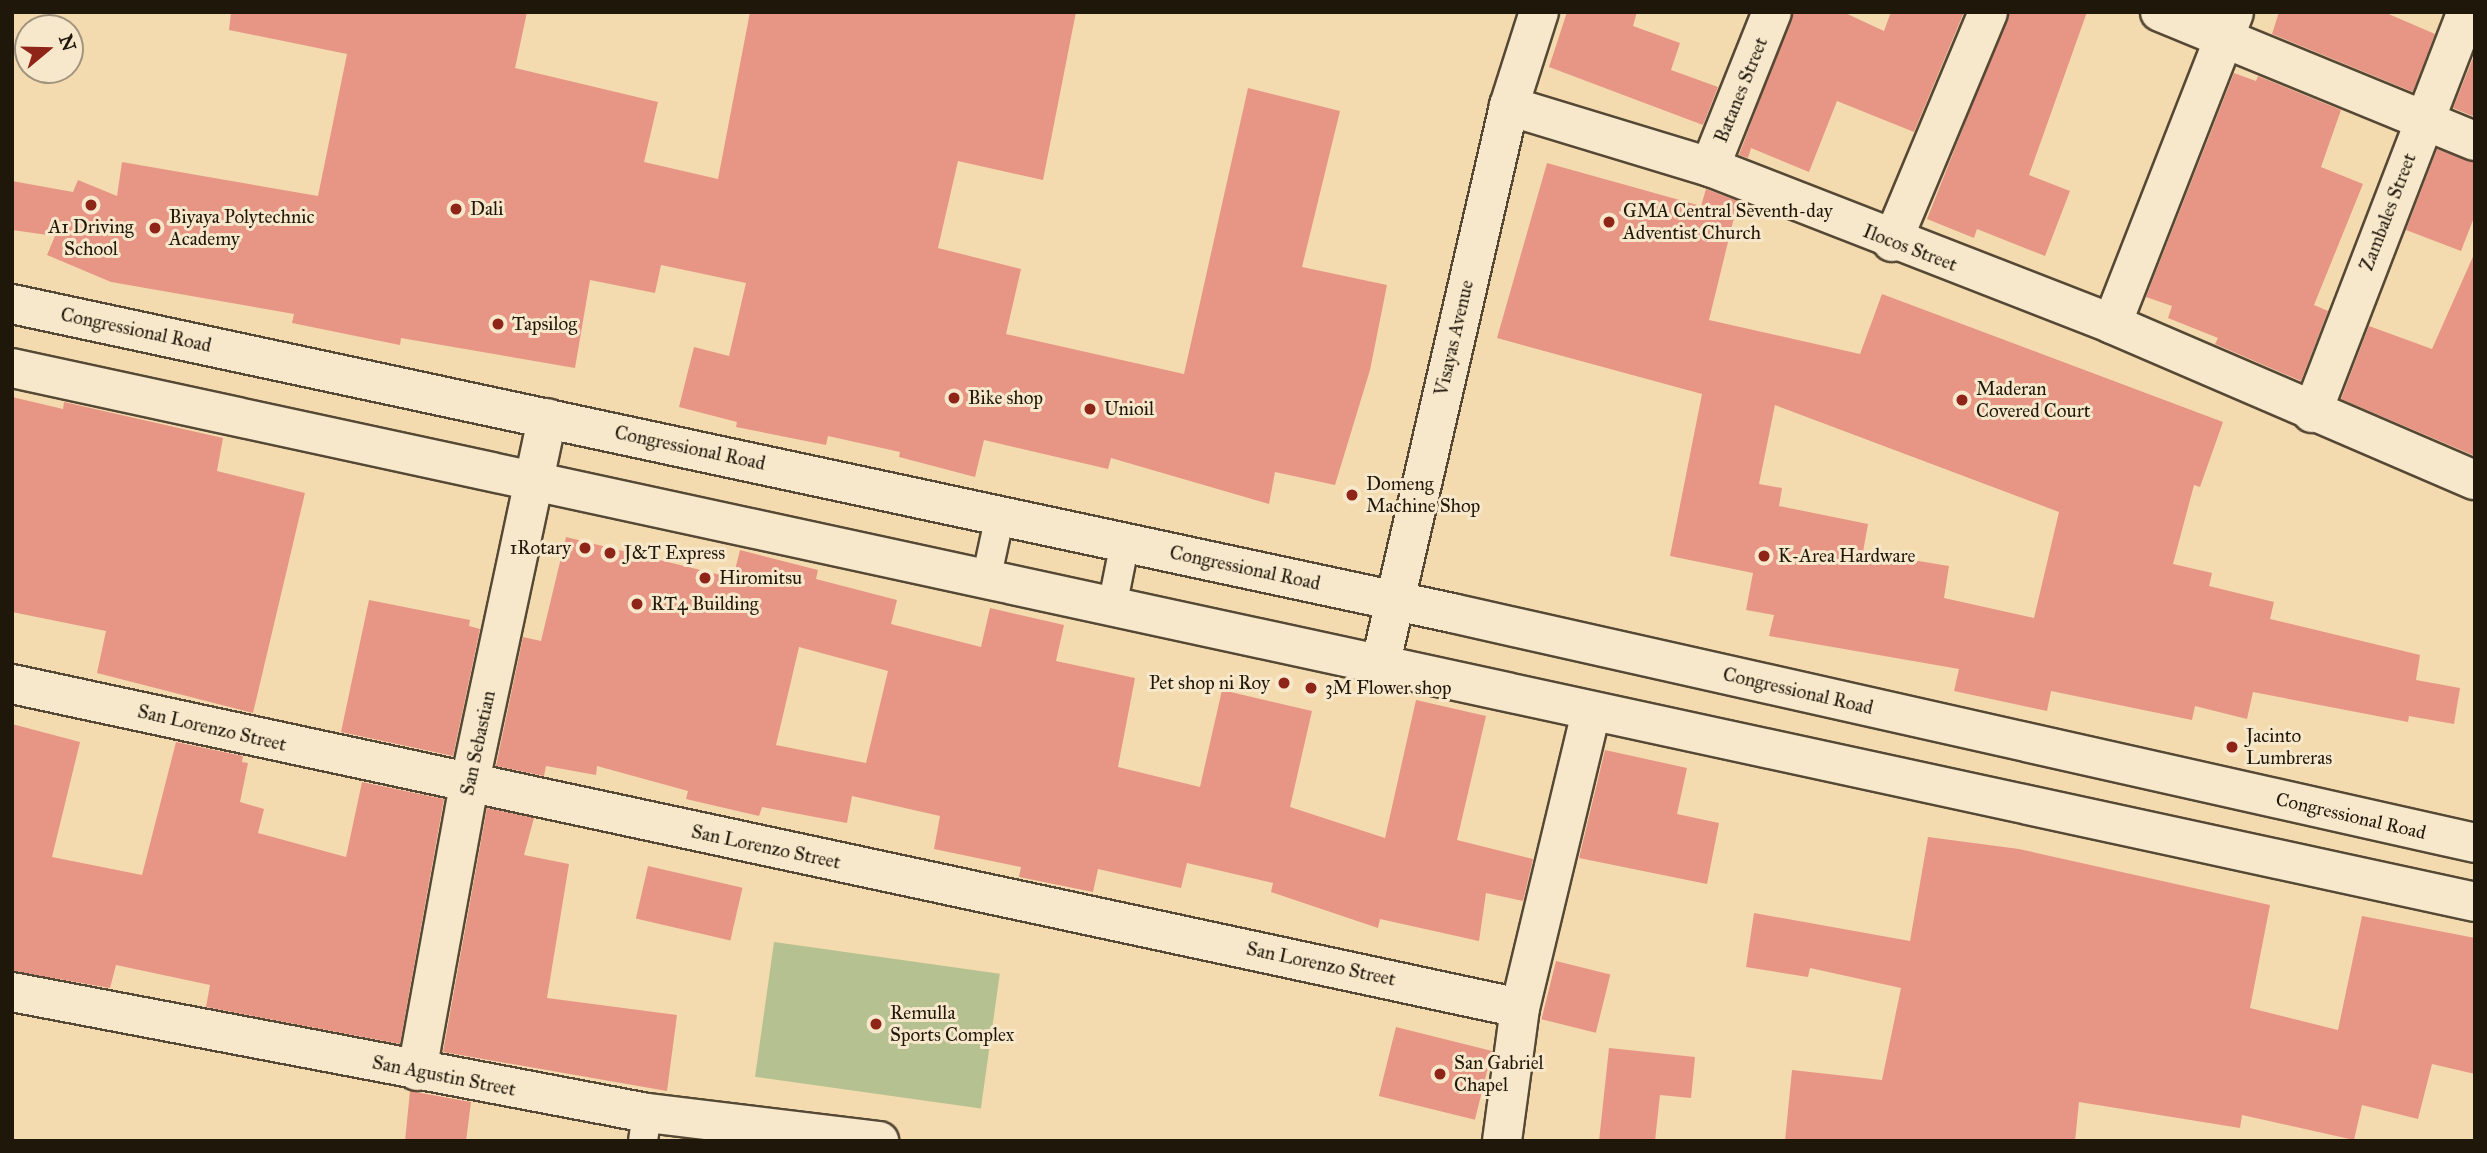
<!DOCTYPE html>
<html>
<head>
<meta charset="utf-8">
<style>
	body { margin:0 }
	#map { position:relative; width:2487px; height:1153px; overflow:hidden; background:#f3dbaf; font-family:"IM FELL Great Primer",serif }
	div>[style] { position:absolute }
	.green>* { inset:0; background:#b5c190; transform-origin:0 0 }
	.building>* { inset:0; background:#e79686; transform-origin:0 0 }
	.roads { filter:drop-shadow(2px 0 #554834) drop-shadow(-2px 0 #554834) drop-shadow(0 2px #554834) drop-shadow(0 -2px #554834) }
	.service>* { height:28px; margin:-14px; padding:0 14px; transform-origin:14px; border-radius:14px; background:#f7e8cb }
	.minor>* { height:38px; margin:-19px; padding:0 19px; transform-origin:19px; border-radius:19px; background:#f7e8cb }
	.tertiary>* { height:38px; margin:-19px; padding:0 19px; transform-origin:19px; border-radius:19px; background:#f7e8cb }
	.secondary>* { height:38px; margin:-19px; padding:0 19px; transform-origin:19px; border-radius:19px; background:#f7e8cb }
	.dots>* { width:19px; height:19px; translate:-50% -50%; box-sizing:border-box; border:4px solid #f7e8cb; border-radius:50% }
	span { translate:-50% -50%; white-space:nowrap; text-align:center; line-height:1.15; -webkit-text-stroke:6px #f7e8cb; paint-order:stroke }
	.street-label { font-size:19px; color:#20170b }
	.poi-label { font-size:19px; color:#20170b }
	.left { translate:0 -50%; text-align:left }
	.right { translate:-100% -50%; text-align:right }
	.frame { position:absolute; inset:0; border:14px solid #20170b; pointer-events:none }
	.north { position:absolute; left:14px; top:14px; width:70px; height:70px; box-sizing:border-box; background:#f7e8cb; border:2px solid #a1947e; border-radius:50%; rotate:71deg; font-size:19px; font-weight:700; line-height:28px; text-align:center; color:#20170b }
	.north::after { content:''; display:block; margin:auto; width:24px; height:32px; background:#8f2418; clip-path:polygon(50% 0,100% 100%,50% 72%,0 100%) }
</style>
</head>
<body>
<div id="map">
	<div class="green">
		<div style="left:774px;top:942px;width:228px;height:136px;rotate:8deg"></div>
	</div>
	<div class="building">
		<div style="clip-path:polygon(231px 12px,527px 12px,515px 68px,658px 102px,644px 162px,718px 179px,750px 12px,1076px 12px,1043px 180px,958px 161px,938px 248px,1021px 269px,1006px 334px,1184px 374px,1248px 88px,1340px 111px,1302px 267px,1387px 285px,1370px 370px,1335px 485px,1275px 472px,1269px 504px,1111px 458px,1108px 469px,984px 440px,975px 477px,899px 457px,900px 452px,828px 436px,826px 445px,736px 427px,737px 422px,679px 407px,694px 347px,729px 356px,746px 283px,661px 265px,655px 293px,590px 280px,575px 368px,401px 338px,400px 345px,292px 323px,294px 314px,111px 282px,47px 255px,55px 236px,12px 230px,12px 181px,73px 192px,78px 180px,117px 196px,122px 162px,318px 196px,347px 54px,229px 30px)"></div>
		<div style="clip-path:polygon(1567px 12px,1637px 12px,1633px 26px,1680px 43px,1671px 70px,1718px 87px,1703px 125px,1549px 67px)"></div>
		<div style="clip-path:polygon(1793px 12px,1843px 12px,1884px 31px,1891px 12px,1964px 12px,1914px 132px,1837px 101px,1809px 172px,1751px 148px,1748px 158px,1739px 155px)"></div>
		<div style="clip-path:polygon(2009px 12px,2087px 12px,2029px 175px,2070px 191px,2045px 256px,1977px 229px,1974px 238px,1927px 219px)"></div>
		<div style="clip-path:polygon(2279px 12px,2384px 12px,2435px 34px,2413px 92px,2272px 34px)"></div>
		<div style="clip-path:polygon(2475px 53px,2475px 117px,2453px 108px)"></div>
		<div style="clip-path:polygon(2234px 73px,2256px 81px,2258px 76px,2341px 110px,2321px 167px,2363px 184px,2314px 305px,2328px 311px,2301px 381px,2215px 344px,2218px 338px,2168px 318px,2172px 306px,2146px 297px)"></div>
		<div style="clip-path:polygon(2437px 149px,2475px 162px,2475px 215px,2461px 251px,2406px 230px)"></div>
		<div style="clip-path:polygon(evenodd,1547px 163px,1701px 206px,1706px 189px,1738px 201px,1709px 320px,1860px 354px,1882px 294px,2223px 422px,2200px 487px,2194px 485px,2173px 564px,2212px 573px,2209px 586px,2274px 602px,2270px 619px,2420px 655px,2416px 680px,2460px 688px,2454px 724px,2409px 716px,2408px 722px,2253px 692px,2247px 719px,2195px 706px,2192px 720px,2051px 691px,2047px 711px,1954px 691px,1959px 669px,1769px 636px,1774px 615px,1746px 610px,1753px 573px,1670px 556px,1702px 394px,1497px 338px,1547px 163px,1775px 405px,2059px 512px,2034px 618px,1944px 598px,1949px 566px,1863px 552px,1868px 524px,1779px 506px,1782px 488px,1759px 484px,1775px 405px)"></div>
		<div style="clip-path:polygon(2475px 252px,2475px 456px,2341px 399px,2369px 326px,2432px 349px)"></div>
		<div style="clip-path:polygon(12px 397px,63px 409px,64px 402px,223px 438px,217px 471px,305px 493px,253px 713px,97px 673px,106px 631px,12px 612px)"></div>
		<div style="clip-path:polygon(evenodd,566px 537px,733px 578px,740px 550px,818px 570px,816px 579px,897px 600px,891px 624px,981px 647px,990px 608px,1064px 625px,1056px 661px,1135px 678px,1118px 767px,1200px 787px,1222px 690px,1312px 711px,1290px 807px,1385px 838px,1416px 700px,1486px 716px,1457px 840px,1533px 859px,1523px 901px,1486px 893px,1479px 941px,1380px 919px,1378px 928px,1271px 892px,1273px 883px,1187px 863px,1181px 888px,1098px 869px,1093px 892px,1019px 877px,1021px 867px,934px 849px,940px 816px,852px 796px,847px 823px,762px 807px,759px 816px,686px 799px,688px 791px,597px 766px,596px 775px,546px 766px,544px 776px,496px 766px,523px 637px,541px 641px,566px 537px,799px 647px,888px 671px,866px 763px,776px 745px,799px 647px)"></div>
		<div style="clip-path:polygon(369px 600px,470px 620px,469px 626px,480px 629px,453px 756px,341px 732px)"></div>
		<div style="clip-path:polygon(12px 724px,80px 742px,52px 857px,142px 875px,176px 742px,243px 756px,242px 762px,248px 763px,240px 802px,264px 809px,258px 833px,346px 857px,362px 782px,444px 799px,400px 1044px,206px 1007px,210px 985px,116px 965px,110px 988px,12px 971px)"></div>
		<div style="clip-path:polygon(1605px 750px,1687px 768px,1677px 814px,1719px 823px,1707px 884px,1579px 858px)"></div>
		<div style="clip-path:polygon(487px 808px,534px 818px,524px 855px,569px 864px,547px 998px,677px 1015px,667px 1091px,443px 1052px)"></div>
		<div style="clip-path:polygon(1928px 837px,2019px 849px,2270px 905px,2250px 1008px,2338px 1030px,2362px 916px,2475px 938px,2475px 1074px,2432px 1064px,2418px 1119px,2362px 1105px,2354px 1140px,2242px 1115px,2240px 1128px,2079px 1102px,2075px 1141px,1785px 1141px,1792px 1070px,1882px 1080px,1901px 988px,1810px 968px,1808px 977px,1746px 967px,1754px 913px,1910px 941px)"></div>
		<div style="left:648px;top:866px;width:97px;height:54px;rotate:13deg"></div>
		<div style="left:1556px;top:961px;width:56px;height:60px;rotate:14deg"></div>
		<div style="left:1396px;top:1027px;width:99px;height:71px;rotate:14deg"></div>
		<div style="clip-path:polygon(1609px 1048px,1695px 1057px,1691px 1098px,1660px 1095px,1655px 1141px,1599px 1141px)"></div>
		<div style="clip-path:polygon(410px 1091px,471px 1102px,466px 1141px,405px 1141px)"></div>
	</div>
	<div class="roads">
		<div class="service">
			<div style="left:986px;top:580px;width:66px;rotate:-77.8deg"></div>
			<div style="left:1112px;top:607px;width:66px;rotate:-78.7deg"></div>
			<div style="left:643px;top:1141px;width:28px;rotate:-82deg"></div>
		</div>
		<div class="minor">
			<div style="left:2160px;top:12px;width:340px;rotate:22.3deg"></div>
			<div style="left:1509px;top:106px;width:210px;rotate:16.9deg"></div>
			<div style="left:1710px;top:167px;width:432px;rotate:21.3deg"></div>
			<div style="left:2112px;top:324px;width:395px;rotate:23.3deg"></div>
			<div style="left:1710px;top:167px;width:167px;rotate:-68.2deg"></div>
			<div style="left:1892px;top:242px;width:249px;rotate:-67.3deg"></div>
			<div style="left:2112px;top:324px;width:334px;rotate:-68.6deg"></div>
			<div style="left:2312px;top:413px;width:430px;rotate:-68.9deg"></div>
			<div style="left:12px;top:684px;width:1542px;rotate:12.13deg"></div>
			<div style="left:12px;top:992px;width:646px;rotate:10.79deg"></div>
			<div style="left:647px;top:1113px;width:234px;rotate:6.9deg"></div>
			<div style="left:417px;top:1071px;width:290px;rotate:-79.7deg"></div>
			<div style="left:469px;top:786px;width:376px;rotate:-78deg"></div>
			<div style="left:1502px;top:1141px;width:134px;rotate:-82.3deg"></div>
			<div style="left:1520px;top:1008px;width:303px;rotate:-76.5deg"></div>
		</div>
		<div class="tertiary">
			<div style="left:1380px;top:666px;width:575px;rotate:-77.03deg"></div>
			<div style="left:1509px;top:106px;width:99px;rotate:-72.3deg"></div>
		</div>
		<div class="secondary">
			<div style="left:12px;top:304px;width:1473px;rotate:12.11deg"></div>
			<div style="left:1452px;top:613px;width:1049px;rotate:12.67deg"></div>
			<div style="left:12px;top:368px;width:2520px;rotate:12.23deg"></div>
		</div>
	</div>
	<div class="dots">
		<div style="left:91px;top:205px;background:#8f2418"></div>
		<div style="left:456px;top:209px;background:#8f2418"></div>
		<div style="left:1609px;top:222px;background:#8f2418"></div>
		<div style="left:155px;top:228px;background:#8f2418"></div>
		<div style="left:498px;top:324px;background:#8f2418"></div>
		<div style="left:954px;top:398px;background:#8f2418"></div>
		<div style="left:1962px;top:400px;background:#8f2418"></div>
		<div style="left:1090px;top:409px;background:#8f2418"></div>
		<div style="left:1352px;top:495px;background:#8f2418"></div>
		<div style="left:585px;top:548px;background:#8f2418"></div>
		<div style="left:610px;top:553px;background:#8f2418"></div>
		<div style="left:1764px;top:556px;background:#8f2418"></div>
		<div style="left:705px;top:578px;background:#8f2418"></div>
		<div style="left:637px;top:604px;background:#8f2418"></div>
		<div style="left:1284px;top:683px;background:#8f2418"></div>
		<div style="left:1311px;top:688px;background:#8f2418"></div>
		<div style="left:2232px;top:747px;background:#8f2418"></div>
		<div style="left:876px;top:1024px;background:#8f2418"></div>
		<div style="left:1440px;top:1074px;background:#8f2418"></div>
	</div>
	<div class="street-label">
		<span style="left:1741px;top:90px;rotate:-68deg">Batanes Street</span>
		<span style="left:2388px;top:212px;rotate:-69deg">Zambales Street</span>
		<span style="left:1910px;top:248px;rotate:21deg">Ilocos Street</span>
		<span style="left:136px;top:330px;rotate:12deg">Congressional Road</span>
		<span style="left:1454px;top:338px;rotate:-77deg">Visayas Avenue</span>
		<span style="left:690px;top:448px;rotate:12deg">Congressional Road</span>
		<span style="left:1245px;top:568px;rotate:12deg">Congressional Road</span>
		<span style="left:1798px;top:691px;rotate:13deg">Congressional Road</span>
		<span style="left:212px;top:728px;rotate:13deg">San Lorenzo Street</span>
		<span style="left:478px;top:743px;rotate:-78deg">San Sebastian</span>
		<span style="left:2351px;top:816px;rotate:13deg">Congressional Road</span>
		<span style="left:766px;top:847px;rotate:12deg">San Lorenzo Street</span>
		<span style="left:1321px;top:964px;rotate:12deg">San Lorenzo Street</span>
		<span style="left:444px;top:1076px;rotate:11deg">San Agustin Street</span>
	</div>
	<div class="poi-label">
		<span class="left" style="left:470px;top:209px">Dali</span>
		<span class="left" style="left:1623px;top:222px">GMA Central Seventh-day<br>Adventist Church</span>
		<span class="left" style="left:169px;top:228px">Biyaya Polytechnic<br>Academy</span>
		<span style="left:91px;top:238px">A1 Driving<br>School</span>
		<span class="left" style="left:512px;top:324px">Tapsilog</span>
		<span class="left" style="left:1976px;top:400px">Maderan<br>Covered Court</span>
		<span class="left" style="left:968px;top:398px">Bike shop</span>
		<span class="left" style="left:1104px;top:409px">Unioil</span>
		<span class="left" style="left:1366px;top:495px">Domeng<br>Machine Shop</span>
		<span class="right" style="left:571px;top:548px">1Rotary</span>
		<span class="left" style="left:624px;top:553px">J&amp;T Express</span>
		<span class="left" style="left:1778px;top:556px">K-Area Hardware</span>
		<span class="left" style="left:719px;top:578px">Hiromitsu</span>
		<span class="left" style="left:651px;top:604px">RT4 Building</span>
		<span class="right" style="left:1270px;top:683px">Pet shop ni Roy</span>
		<span class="left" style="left:1325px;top:688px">3M Flower shop</span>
		<span class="left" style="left:2246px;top:747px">Jacinto<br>Lumbreras</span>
		<span class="left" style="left:890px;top:1024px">Remulla<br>Sports Complex</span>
		<span class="left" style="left:1454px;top:1074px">San Gabriel<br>Chapel</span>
	</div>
	<div class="frame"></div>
	<div class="north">N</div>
</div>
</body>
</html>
